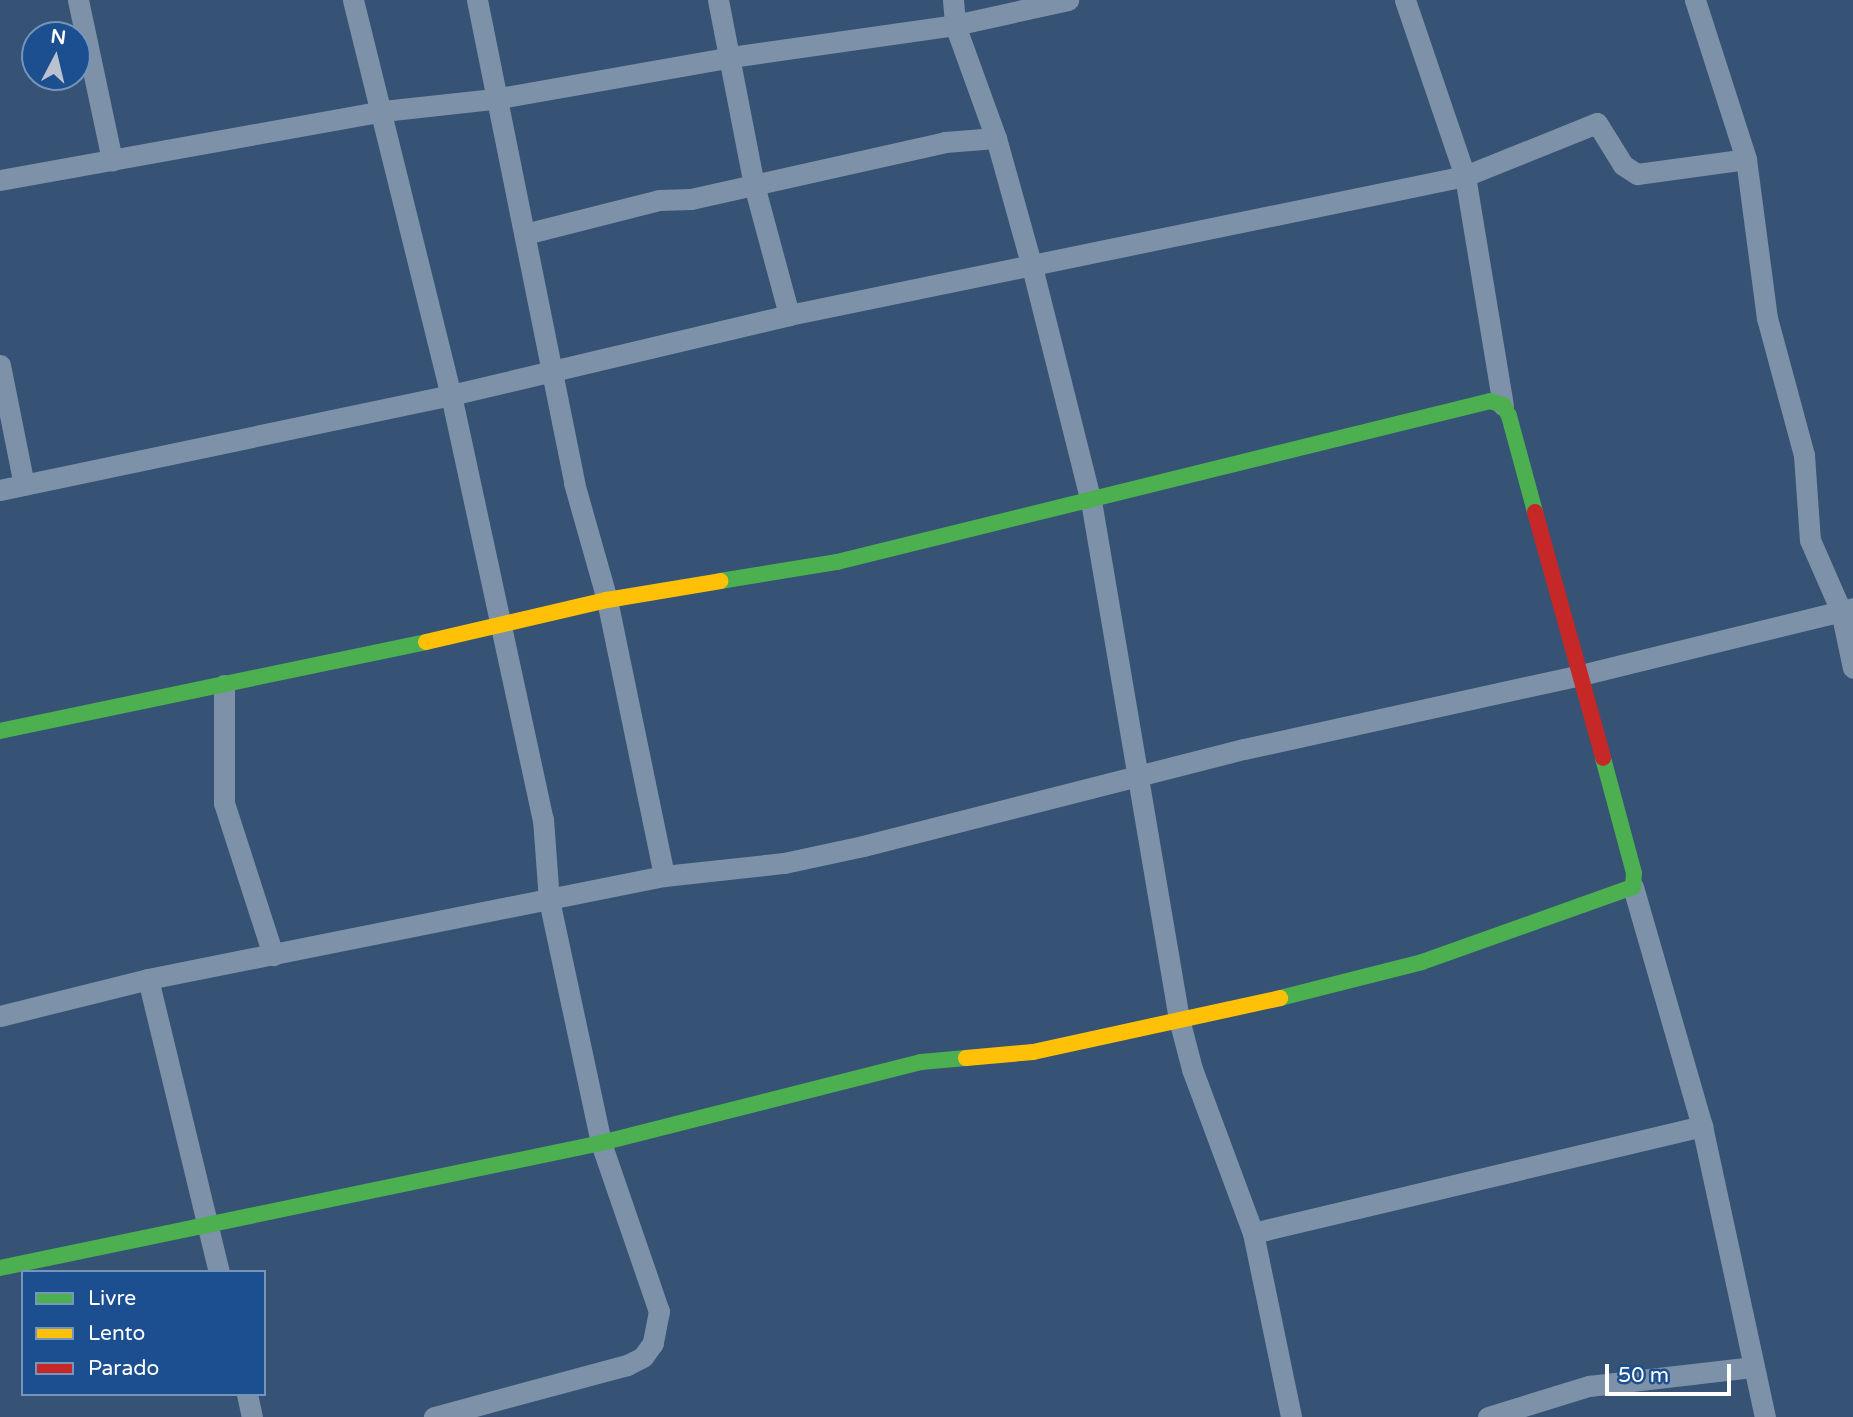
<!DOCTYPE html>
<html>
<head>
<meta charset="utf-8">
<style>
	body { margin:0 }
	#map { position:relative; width:1853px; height:1417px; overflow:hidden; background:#365274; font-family:"Varela Round",sans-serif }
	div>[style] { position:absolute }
	.street>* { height:21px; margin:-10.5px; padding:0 10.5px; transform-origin:10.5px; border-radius:10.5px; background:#7d92a8 }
	.fast>* { height:16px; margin:-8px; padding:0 8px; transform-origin:8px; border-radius:8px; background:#4caf50 }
	.slow>* { height:16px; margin:-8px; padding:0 8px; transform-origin:8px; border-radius:8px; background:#ffc107 }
	.jam>* { height:16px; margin:-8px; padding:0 8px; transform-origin:8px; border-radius:8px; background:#c62828 }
	span { translate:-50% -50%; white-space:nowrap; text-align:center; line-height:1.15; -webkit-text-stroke:6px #1b4f8f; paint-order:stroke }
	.legend { position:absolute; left:21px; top:1270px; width:245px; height:126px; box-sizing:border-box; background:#1b4f8f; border:2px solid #7695bc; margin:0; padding:9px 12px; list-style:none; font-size:21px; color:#fff }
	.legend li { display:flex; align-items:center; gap:14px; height:35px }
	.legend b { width:35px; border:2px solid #7695bc }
	.north { position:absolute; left:21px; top:21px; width:70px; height:70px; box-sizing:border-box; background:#1b4f8f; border:2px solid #7695bc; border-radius:50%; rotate:7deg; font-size:19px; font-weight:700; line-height:28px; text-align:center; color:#fff }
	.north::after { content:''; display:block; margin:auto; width:24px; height:32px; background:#b9c2ce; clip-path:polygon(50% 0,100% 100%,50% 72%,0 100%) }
	.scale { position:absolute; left:1605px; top:1364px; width:126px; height:32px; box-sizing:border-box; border:4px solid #fff; border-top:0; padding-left:9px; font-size:21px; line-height:24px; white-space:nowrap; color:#fff; -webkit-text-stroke:5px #1b4f8f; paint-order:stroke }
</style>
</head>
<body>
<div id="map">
	<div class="street">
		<div style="left:78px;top:0;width:164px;rotate:78deg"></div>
		<div style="left:353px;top:0;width:407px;rotate:76.1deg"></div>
		<div style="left:451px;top:395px;width:434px;rotate:77.8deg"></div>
		<div style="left:543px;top:819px;width:81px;rotate:85.8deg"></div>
		<div style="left:549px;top:900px;width:249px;rotate:77.9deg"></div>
		<div style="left:601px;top:1143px;width:178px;rotate:71deg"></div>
		<div style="left:659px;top:1311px;width:33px;rotate:101deg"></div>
		<div style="left:653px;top:1343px;width:17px;rotate:126deg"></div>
		<div style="left:643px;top:1357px;width:18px;rotate:153deg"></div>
		<div style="left:627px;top:1365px;width:200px;rotate:164.9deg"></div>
		<div style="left:477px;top:0;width:493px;rotate:78.6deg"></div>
		<div style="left:574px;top:483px;width:122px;rotate:74.2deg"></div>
		<div style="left:607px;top:600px;width:282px;rotate:78.3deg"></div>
		<div style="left:718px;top:0;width:188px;rotate:79deg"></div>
		<div style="left:754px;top:185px;width:135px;rotate:74.9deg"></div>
		<div style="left:953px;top:0;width:25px;rotate:85deg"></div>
		<div style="left:955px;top:25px;width:120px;rotate:70.1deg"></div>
		<div style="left:996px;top:138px;width:130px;rotate:74.4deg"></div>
		<div style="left:1031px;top:263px;width:245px;rotate:75.9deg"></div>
		<div style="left:1091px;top:501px;width:525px;rotate:80.36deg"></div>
		<div style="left:1179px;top:1019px;width:52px;rotate:75.4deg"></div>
		<div style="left:1192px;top:1069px;width:175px;rotate:69.6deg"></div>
		<div style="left:1253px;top:1233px;width:188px;rotate:78.3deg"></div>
		<div style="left:1405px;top:0;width:186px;rotate:71.2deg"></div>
		<div style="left:1465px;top:176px;width:232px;rotate:80.6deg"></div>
		<div style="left:1695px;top:0;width:167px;rotate:72.2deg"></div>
		<div style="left:1746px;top:159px;width:160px;rotate:82.5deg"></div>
		<div style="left:1767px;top:318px;width:142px;rotate:74.9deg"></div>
		<div style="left:1804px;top:455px;width:85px;rotate:86deg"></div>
		<div style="left:1810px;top:540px;width:77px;rotate:66.4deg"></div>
		<div style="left:1841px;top:611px;width:58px;rotate:78.1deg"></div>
		<div style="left:0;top:180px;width:389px;rotate:-10.2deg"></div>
		<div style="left:383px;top:111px;width:112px;rotate:-6.2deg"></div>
		<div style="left:494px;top:99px;width:241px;rotate:-10deg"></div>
		<div style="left:731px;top:57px;width:226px;rotate:-8.1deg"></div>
		<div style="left:955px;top:25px;width:116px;rotate:-12.5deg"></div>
		<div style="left:525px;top:234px;width:138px;rotate:-14.2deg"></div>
		<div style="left:659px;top:200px;width:32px;rotate:-2deg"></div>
		<div style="left:691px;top:199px;width:260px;rotate:-12.6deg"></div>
		<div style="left:945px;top:142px;width:51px;rotate:-4.5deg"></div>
		<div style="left:0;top:365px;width:122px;rotate:78.7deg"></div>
		<div style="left:0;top:490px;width:461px;rotate:-11.9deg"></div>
		<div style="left:451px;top:395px;width:347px;rotate:-13.3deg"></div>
		<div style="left:789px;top:315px;width:690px;rotate:-11.62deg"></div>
		<div style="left:1465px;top:176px;width:142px;rotate:-21.9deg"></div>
		<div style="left:1597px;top:123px;width:49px;rotate:58.2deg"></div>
		<div style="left:1623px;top:165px;width:17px;rotate:33deg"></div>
		<div style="left:1637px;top:174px;width:110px;rotate:-7.8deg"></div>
		<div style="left:224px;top:685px;width:118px;rotate:90deg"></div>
		<div style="left:224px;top:803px;width:160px;rotate:72.1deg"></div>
		<div style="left:1633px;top:887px;width:249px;rotate:73.9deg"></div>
		<div style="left:1702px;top:1126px;width:298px;rotate:77.8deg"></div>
		<div style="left:148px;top:979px;width:301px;rotate:76.4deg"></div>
		<div style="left:0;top:1016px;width:153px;rotate:-14deg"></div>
		<div style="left:148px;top:979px;width:526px;rotate:-11.29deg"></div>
		<div style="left:664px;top:876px;width:121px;rotate:-6.2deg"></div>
		<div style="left:784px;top:863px;width:81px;rotate:-12.1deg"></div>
		<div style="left:863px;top:846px;width:393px;rotate:-14.3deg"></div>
		<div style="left:1244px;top:749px;width:345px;rotate:-12.4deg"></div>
		<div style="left:1581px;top:675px;width:280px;rotate:-13.8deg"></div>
		<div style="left:1253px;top:1233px;width:462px;rotate:-13.4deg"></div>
		<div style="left:247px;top:1394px;width:24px;rotate:78deg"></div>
		<div style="left:1488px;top:1417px;width:106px;rotate:-17.1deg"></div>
		<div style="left:1589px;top:1386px;width:166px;rotate:-6.6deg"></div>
	</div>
	<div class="fast">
		<div style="left:720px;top:581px;width:119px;rotate:-9.2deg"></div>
		<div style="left:837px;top:562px;width:673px;rotate:-13.85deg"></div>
		<div style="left:1490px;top:401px;width:14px;rotate:17deg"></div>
		<div style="left:1503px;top:405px;width:13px;rotate:61deg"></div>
		<div style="left:1509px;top:416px;width:99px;rotate:74.8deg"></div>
		<div style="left:0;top:731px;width:435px;rotate:-11.8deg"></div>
		<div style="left:1280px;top:998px;width:146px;rotate:-14.2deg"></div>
		<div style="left:1422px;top:962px;width:224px;rotate:-19.6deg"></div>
		<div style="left:1633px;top:887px;width:14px;rotate:-86deg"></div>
		<div style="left:1634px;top:873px;width:119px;rotate:-105.1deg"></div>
		<div style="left:0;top:1268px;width:614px;rotate:-11.75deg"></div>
		<div style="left:601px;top:1143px;width:330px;rotate:-14.2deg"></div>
		<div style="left:921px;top:1062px;width:45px;rotate:-5.1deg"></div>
	</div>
	<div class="slow">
		<div style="left:426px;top:642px;width:186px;rotate:-13.1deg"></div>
		<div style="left:607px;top:600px;width:115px;rotate:-9.5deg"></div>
		<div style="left:966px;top:1058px;width:67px;rotate:-5.1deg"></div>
		<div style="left:1033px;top:1052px;width:253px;rotate:-12.3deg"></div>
	</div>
	<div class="jam">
		<div style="left:1535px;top:512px;width:255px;rotate:74.5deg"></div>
	</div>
	<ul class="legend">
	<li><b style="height:9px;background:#4caf50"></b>Livre</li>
	<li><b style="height:9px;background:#ffc107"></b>Lento</li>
	<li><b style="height:9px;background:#c62828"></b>Parado</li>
	</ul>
	<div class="north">N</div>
	<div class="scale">50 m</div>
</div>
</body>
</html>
